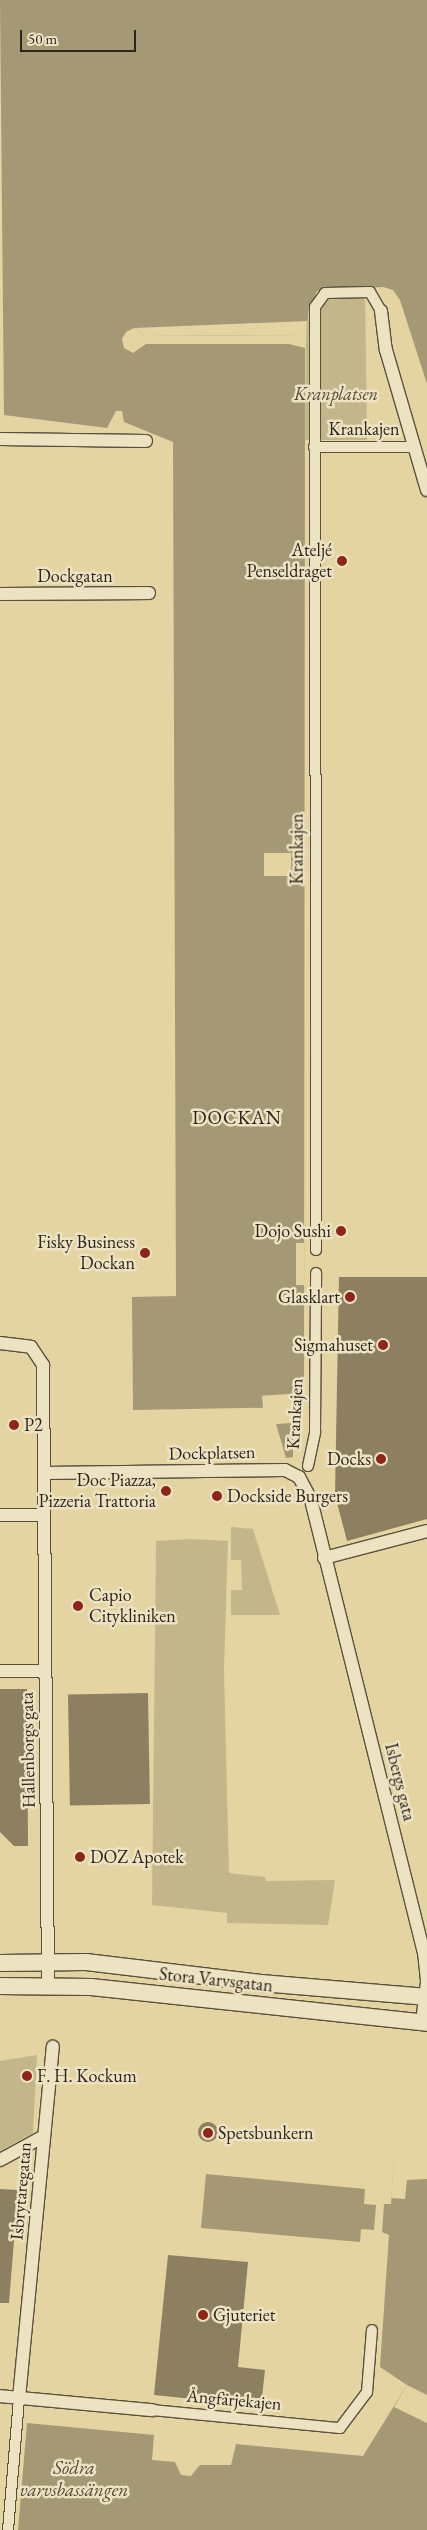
<!DOCTYPE html>
<html>
<head>
<meta charset="utf-8">
<style>
	body { margin:0 }
	#map { position:relative; width:427px; height:2530px; overflow:hidden; background:#e3d4a2; font-family:"EB Garamond",serif }
	div>[style] { position:absolute }
	.green>* { inset:0; background:#c4b68b }
	.water>* { inset:0; background:#a59874 }
	.pier>* { inset:0; background:#e3d4a2; transform-origin:0 0 }
	.building>* { inset:0; background:#8c8061; transform-origin:0 0 }
	.round { border-radius:50% }
	.roads { filter:drop-shadow(1px 0 #5a513d) drop-shadow(-1px 0 #5a513d) drop-shadow(0 1px #5a513d) drop-shadow(0 -1px #5a513d) }
	.pedestrian>* { height:10px; margin:-5px; padding:0 5px; transform-origin:5px; border-radius:5px; background:#ede3c3 }
	.minor>* { height:12px; margin:-6px; padding:0 6px; transform-origin:6px; border-radius:6px; background:#ede3c3 }
	.tertiary>* { height:16px; margin:-8px; padding:0 8px; transform-origin:8px; border-radius:8px; background:#ede3c3 }
	.dots>* { width:14px; height:14px; translate:-50% -50%; box-sizing:border-box; border:2px solid #ede3c3; border-radius:50% }
	span { translate:-50% -50%; white-space:nowrap; text-align:center; line-height:1.15; -webkit-text-stroke:5px #ede3c3; paint-order:stroke }
	.park-label { font-size:18px; color:#534937; font-style:italic }
	.street-label { font-size:18px; color:#2d251b }
	.poi-label { font-size:18px; color:#2d251b }
	.right { translate:-100% -50%; text-align:right }
	.left { translate:0 -50%; text-align:left }
	.neighbourhood-label { font-size:19px; color:#2d251b; letter-spacing:1px }
	.water-label { font-size:19px; color:#514836; font-style:italic }
	.scale { position:absolute; left:20px; top:30px; width:116px; height:22px; box-sizing:border-box; border:2px solid #2d251b; border-top:0; padding-left:6px; font-size:15px; line-height:18px; white-space:nowrap; color:#2d251b; -webkit-text-stroke:4px #ede3c3; paint-order:stroke }
</style>
</head>
<body>
<div id="map">
	<div class="green">
		<div style="clip-path:polygon(365px 287px,367px 440px,305px 440px,306px 335px,311px 298px,325px 288px)"></div>
		<div style="clip-path:polygon(231px 1527px,253px 1529px,280px 1615px,231px 1615px,231px 1590px,242px 1590px,241px 1560px,231px 1560px)"></div>
		<div style="clip-path:polygon(191px 1539px,228px 1541px,224px 1671px,229px 1873px,265px 1877px,266px 1881px,335px 1880px,328px 1925px,227px 1923px,227px 1913px,152px 1905px,156px 1541px)"></div>
		<div style="clip-path:polygon(37px 2055px,33px 2133px,0 2151px,0 2061px)"></div>
	</div>
	<div class="water">
		<div style="clip-path:polygon(0 0,427px 0,427px 384px,400px 300px,393px 290px,383px 287px,317px 291px,309px 307px,306px 335px,145px 336px,134px 328px,126px 332px,122px 339px,124px 348px,133px 353px,146px 344px,289px 344px,305px 348px,304px 1407px,133px 1410px,132px 1297px,176px 1296px,173px 442px,124px 422px,122px 411px,116px 411px,107px 428px,4px 415px)"></div>
		<div style="clip-path:polygon(293px 1423px,293px 1457px,286px 1458px,276px 1424px)"></div>
		<div style="clip-path:polygon(394px 2163px,427px 2163px,427px 2530px,18px 2530px,27px 2423px,154px 2435px,152px 2460px,175px 2462px,181px 2475px,191px 2476px,200px 2465px,231px 2465px,236px 2444px,363px 2456px,407px 2385px,380px 2367px,389px 2235px,382px 2232px,384px 2204px,391px 2204px)"></div>
		<div style="clip-path:polygon(206px 2174px,365px 2189px,364px 2204px,376px 2205px,374px 2230px,361px 2229px,360px 2242px,201px 2228px)"></div>
	</div>
	<div class="pier">
		<div style="clip-path:polygon(307px 321px,306px 335px,145px 336px,134px 328px)"></div>
		<div style="left:264px;top:853px;width:27px;height:23px"></div>
		<div style="left:296px;top:1243px;width:8px;height:42px"></div>
		<div style="left:303px;top:1393px;width:14px;height:41px;rotate:86deg"></div>
		<div style="clip-path:polygon(394px 2163px,427px 2163px,427px 2179px,407px 2180px,405px 2199px,391px 2198px)"></div>
		<div style="clip-path:polygon(407px 2385px,427px 2395px,427px 2423px,394px 2407px)"></div>
	</div>
	<div class="building">
		<div style="clip-path:polygon(339px 1277px,427px 1277px,427px 1519px,347px 1541px,335px 1495px)"></div>
		<div style="clip-path:polygon(0 1689px,27px 1689px,28px 1846px,14px 1846px,0 1832px)"></div>
		<div style="left:148px;top:1693px;width:111px;height:80px;rotate:89deg"></div>
		<div class="round" style="left:198px;top:2122px;width:20px;height:20px"></div>
		<div style="clip-path:polygon(0 2189px,18px 2190px,9px 2303px,0 2303px)"></div>
		<div style="clip-path:polygon(168px 2255px,248px 2262px,238px 2367px,265px 2370px,261px 2406px,154px 2395px)"></div>
	</div>
	<div class="roads">
		<div class="pedestrian">
			<div style="left:314px;top:447px;width:99px"></div>
			<div style="left:316px;top:1250px;width:943px;rotate:-90.06deg"></div>
			<div style="left:315px;top:307px;width:17px;rotate:-54deg"></div>
			<div style="left:325px;top:293px;width:45px;rotate:-1.3deg"></div>
			<div style="left:370px;top:292px;width:22px;rotate:60deg"></div>
			<div style="left:308px;top:1466px;width:35px;rotate:-78deg"></div>
			<div style="left:315px;top:1432px;width:159px;rotate:-89.6deg"></div>
			<div style="left:152px;top:2410px;width:189px;rotate:5.5deg"></div>
			<div style="left:340px;top:2428px;width:45px;rotate:-53.1deg"></div>
			<div style="left:367px;top:2392px;width:62px;rotate:-85.4deg"></div>
			<div style="left:8px;top:2530px;width:132px;rotate:-85.2deg"></div>
		</div>
		<div class="minor">
			<div style="left:381px;top:311px;width:39px;rotate:83deg"></div>
			<div style="left:386px;top:350px;width:146px;rotate:73.7deg"></div>
			<div style="left:0;top:439px;width:146px;rotate:0.8deg"></div>
			<div style="left:0;top:594px;width:149px;rotate:-0.4deg"></div>
			<div style="left:0;top:1343px;width:31px;rotate:7deg"></div>
			<div style="left:31px;top:1347px;width:22px;rotate:56deg"></div>
			<div style="left:43px;top:1365px;width:619px;rotate:89.54deg"></div>
			<div style="left:44px;top:1473px;width:241px;rotate:-0.7deg"></div>
			<div style="left:285px;top:1470px;width:16px;rotate:27deg"></div>
			<div style="left:299px;top:1477px;width:26px;rotate:62deg"></div>
			<div style="left:311px;top:1500px;width:466px;rotate:76deg"></div>
			<div style="left:424px;top:1952px;width:30px;rotate:84deg"></div>
			<div style="left:427px;top:1982px;width:40px;rotate:97.1deg"></div>
			<div style="left:0;top:1515px;width:43px"></div>
			<div style="left:324px;top:1558px;width:106px;rotate:-14.7deg"></div>
			<div style="left:0;top:1671px;width:45px"></div>
			<div style="left:0;top:2160px;width:50px;rotate:-28.6deg"></div>
			<div style="left:0;top:2396px;width:153px;rotate:5.3deg"></div>
			<div style="left:19px;top:2398px;width:353px;rotate:-84.5deg"></div>
		</div>
		<div class="tertiary">
			<div style="left:0;top:1963px;width:86px;rotate:-0.7deg"></div>
			<div style="left:86px;top:1962px;width:176px;rotate:6.8deg"></div>
			<div style="left:261px;top:1983px;width:167px;rotate:4.8deg"></div>
			<div style="left:0;top:1986px;width:91px;rotate:0.6deg"></div>
			<div style="left:91px;top:1987px;width:338px;rotate:6.1deg"></div>
		</div>
	</div>
	<div class="dots">
		<div style="left:342px;top:561px;background:#8f2418"></div>
		<div style="left:341px;top:1231px;background:#8f2418"></div>
		<div style="left:145px;top:1253px;background:#8f2418"></div>
		<div style="left:350px;top:1297px;background:#8f2418"></div>
		<div style="left:383px;top:1345px;background:#8f2418"></div>
		<div style="left:14px;top:1425px;background:#8f2418"></div>
		<div style="left:381px;top:1459px;background:#8f2418"></div>
		<div style="left:166px;top:1491px;background:#8f2418"></div>
		<div style="left:217px;top:1496px;background:#8f2418"></div>
		<div style="left:78px;top:1606px;background:#8f2418"></div>
		<div style="left:80px;top:1857px;background:#8f2418"></div>
		<div style="left:27px;top:2076px;background:#8f2418"></div>
		<div style="left:208px;top:2133px;background:#8f2418"></div>
		<div style="left:203px;top:2315px;background:#8f2418"></div>
	</div>
	<div class="park-label">
		<span style="left:336px;top:394px">Kranplatsen</span>
	</div>
	<div class="street-label">
		<span style="left:364px;top:429px">Krankajen</span>
		<span style="left:75px;top:576px">Dockgatan</span>
		<span style="left:297px;top:849px;rotate:-90deg">Krankajen</span>
		<span style="left:295px;top:1414px;rotate:-87deg">Krankajen</span>
		<span style="left:212px;top:1453px;rotate:-1deg">Dockplatsen</span>
		<span style="left:28px;top:1750px;rotate:-91deg">Hallenborgs gata</span>
		<span style="left:400px;top:1782px;rotate:76deg">Isbergs gata</span>
		<span style="left:216px;top:1980px;rotate:6deg">Stora Varvsgatan</span>
		<span style="left:21px;top:2191px;rotate:-85deg">Isbrytaregatan</span>
		<span style="left:234px;top:2400px;rotate:5deg">Ångfärjekajen</span>
	</div>
	<div class="poi-label">
		<span class="right" style="left:332px;top:561px">Ateljé<br>Penseldraget</span>
		<span class="right" style="left:331px;top:1231px">Dojo Sushi</span>
		<span class="right" style="left:135px;top:1253px">Fisky Business<br>Dockan</span>
		<span class="right" style="left:340px;top:1297px">Glasklart</span>
		<span class="right" style="left:373px;top:1345px">Sigmahuset</span>
		<span class="left" style="left:24px;top:1425px">P2</span>
		<span class="right" style="left:371px;top:1459px">Docks</span>
		<span class="right" style="left:156px;top:1491px">Doc Piazza,<br>Pizzeria Trattoria</span>
		<span class="left" style="left:227px;top:1496px">Dockside Burgers</span>
		<span class="left" style="left:89px;top:1606px">Capio<br>Citykliniken</span>
		<span class="left" style="left:90px;top:1857px">DOZ Apotek</span>
		<span class="left" style="left:37px;top:2076px">F. H. Kockum</span>
		<span class="left" style="left:218px;top:2133px">Spetsbunkern</span>
		<span class="left" style="left:213px;top:2315px">Gjuteriet</span>
	</div>
	<div class="neighbourhood-label">
		<span style="left:237px;top:1118px">DOCKAN</span>
	</div>
	<div class="water-label">
		<span style="left:74px;top:2479px">Södra<br>varvsbassängen</span>
	</div>
	<div class="scale">50 m</div>
</div>
</body>
</html>
